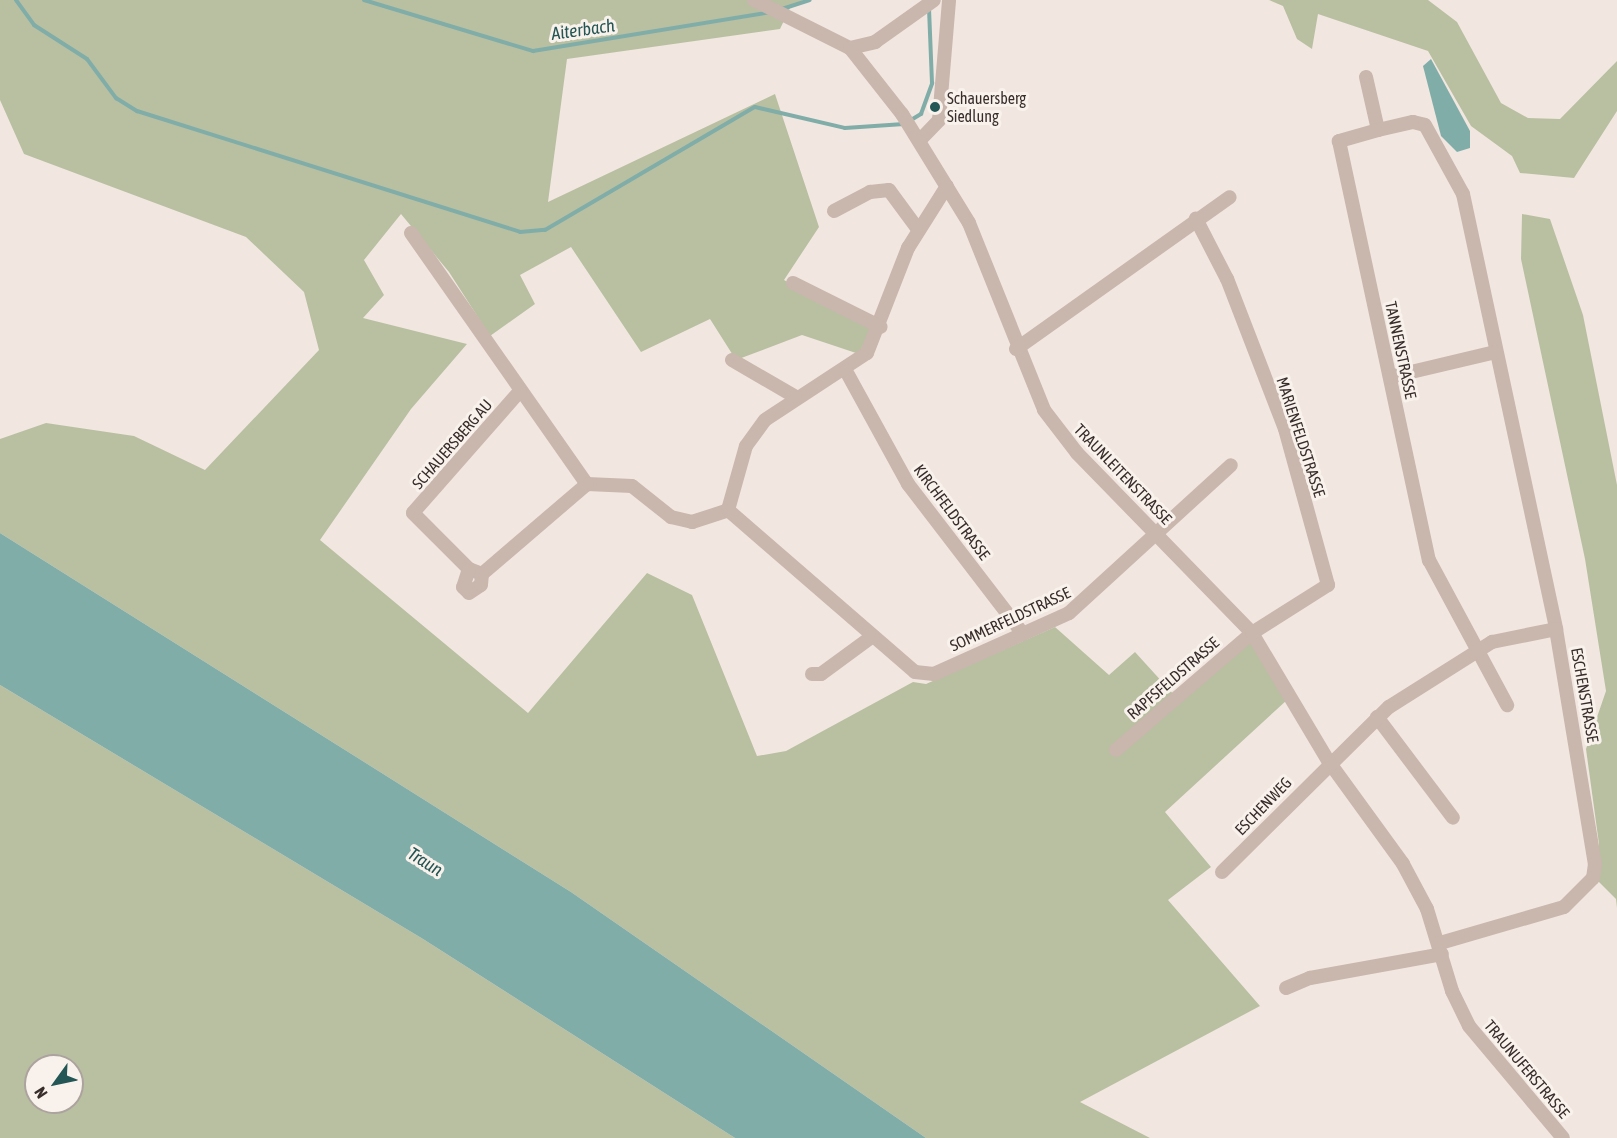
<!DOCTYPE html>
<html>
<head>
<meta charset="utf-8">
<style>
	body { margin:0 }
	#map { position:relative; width:1617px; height:1138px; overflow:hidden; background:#f1e7e0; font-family:"Asap Condensed",sans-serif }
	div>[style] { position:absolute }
	.green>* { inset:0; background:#b9c0a1 }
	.water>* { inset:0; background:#81ada9 }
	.stream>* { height:4px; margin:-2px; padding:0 2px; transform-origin:2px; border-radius:2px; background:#81ada9 }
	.minor>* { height:14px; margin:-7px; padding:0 7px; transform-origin:7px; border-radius:7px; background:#c9b6ad }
	.dots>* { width:16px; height:16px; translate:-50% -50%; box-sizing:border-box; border:3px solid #f9f2ec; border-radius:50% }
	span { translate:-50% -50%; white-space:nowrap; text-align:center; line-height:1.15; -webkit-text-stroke:6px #f9f2ec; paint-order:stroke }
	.poi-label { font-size:16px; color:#382d2b }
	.left { translate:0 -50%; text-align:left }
	.street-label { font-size:16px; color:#382d2b }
	.water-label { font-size:18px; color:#235654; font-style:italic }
	.north { position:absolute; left:24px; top:1054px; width:60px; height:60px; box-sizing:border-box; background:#f9f2ec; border:2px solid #aca39f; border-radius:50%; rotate:237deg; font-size:16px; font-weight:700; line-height:24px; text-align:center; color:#382d2b }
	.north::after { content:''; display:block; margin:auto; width:21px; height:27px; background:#235654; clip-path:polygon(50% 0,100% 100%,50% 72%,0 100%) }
</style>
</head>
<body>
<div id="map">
	<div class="green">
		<div style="clip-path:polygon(0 0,804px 0,791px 6px,780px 29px,567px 59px,548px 202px,775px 94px,819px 227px,784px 280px,871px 328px,859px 354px,802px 335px,736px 360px,710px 319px,641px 352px,571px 247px,520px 275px,535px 304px,490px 336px,449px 272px,401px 214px,364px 260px,384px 295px,363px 318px,467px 344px,411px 409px,320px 540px,528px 713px,647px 573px,692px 595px,757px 756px,786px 751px,913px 682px,926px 684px,1055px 627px,1109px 675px,1135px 652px,1175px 696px,1248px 637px,1287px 700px,1165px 812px,1211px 867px,1168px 900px,1260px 1006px,1080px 1102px,1150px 1138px,926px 1138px,571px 892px,0 533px,0 439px,46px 423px,134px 436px,205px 470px,319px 350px,304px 292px,246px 237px,24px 154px,0 100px)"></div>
		<div style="clip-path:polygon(1269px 0,1428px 0,1457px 22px,1501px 103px,1528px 118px,1560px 119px,1617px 61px,1617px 111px,1574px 178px,1520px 173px,1512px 156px,1471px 126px,1428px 51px,1318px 14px,1312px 49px,1297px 39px,1283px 6px)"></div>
		<div style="clip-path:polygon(1522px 214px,1550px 219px,1583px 315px,1617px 485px,1617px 908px,1616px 899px,1598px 881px,1599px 844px,1586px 749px,1606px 691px,1585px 559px,1521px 259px)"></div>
		<div style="clip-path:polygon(evenodd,0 685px,423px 939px,735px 1138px,0 1138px,0 685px,36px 1066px,72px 1066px,72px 1102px,36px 1102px,36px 1066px)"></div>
	</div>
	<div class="water">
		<div style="clip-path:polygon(1431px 59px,1470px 131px,1470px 148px,1457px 152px,1441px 136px,1423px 66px)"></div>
		<div style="clip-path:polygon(0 533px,571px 892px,926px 1138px,735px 1138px,423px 939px,0 685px)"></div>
	</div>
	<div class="stream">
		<div style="left:16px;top:0;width:31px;rotate:54deg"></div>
		<div style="left:34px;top:25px;width:63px;rotate:32.7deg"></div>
		<div style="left:87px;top:59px;width:49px;rotate:53.4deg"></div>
		<div style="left:116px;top:98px;width:25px;rotate:32deg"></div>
		<div style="left:137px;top:111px;width:402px;rotate:17.5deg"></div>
		<div style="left:520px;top:232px;width:25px;rotate:-5deg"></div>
		<div style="left:545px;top:230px;width:243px;rotate:-30.4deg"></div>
		<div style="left:755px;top:107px;width:92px;rotate:13.1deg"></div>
		<div style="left:845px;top:128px;width:59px;rotate:-3.9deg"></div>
		<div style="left:364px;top:0;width:177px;rotate:16.8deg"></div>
		<div style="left:533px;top:51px;width:242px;rotate:-9.3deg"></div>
		<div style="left:782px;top:9px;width:29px;rotate:-18deg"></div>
		<div style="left:911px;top:120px;width:12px;rotate:-31deg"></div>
		<div style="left:921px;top:114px;width:33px;rotate:-70deg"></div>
		<div style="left:932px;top:83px;width:76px;rotate:-92.3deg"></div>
	</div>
	<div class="minor">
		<div style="left:754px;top:0;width:107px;rotate:26.6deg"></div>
		<div style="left:850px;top:48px;width:84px;rotate:51.8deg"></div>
		<div style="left:902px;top:114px;width:128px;rotate:58.4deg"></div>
		<div style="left:969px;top:223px;width:201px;rotate:68.1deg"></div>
		<div style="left:1044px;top:410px;width:54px;rotate:52.5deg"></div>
		<div style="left:1077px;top:453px;width:251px;rotate:45.8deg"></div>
		<div style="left:1252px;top:633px;width:150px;rotate:59.2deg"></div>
		<div style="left:1329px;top:762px;width:126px;rotate:54deg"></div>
		<div style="left:1403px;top:864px;width:51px;rotate:61.9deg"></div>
		<div style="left:1427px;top:909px;width:86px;rotate:73deg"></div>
		<div style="left:1452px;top:991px;width:39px;rotate:64deg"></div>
		<div style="left:1469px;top:1026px;width:146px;rotate:50deg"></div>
		<div style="left:850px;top:48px;width:26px;rotate:-13deg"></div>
		<div style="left:875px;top:42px;width:72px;rotate:-35.4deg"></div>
		<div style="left:1366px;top:77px;width:54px;rotate:77.2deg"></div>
		<div style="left:1378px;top:130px;width:41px;rotate:164.2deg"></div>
		<div style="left:1339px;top:141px;width:429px;rotate:77.9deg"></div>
		<div style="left:1429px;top:560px;width:165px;rotate:61.7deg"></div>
		<div style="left:1378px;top:130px;width:36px;rotate:-13deg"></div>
		<div style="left:1413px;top:122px;width:12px;rotate:14deg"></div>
		<div style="left:1425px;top:125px;width:79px;rotate:61.2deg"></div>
		<div style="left:1463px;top:194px;width:445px;rotate:77.9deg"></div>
		<div style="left:1556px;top:629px;width:238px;rotate:80.6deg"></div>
		<div style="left:1595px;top:864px;width:14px;rotate:98deg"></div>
		<div style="left:1593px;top:878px;width:41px;rotate:135deg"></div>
		<div style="left:1564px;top:907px;width:129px;rotate:163.8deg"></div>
		<div style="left:920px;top:140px;width:28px;rotate:-46deg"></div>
		<div style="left:939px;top:120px;width:120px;rotate:-85.2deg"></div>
		<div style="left:834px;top:211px;width:41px;rotate:-27.8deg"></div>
		<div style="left:870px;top:192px;width:19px;rotate:-6deg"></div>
		<div style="left:889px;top:190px;width:47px;rotate:53.6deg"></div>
		<div style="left:411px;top:233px;width:307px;rotate:55deg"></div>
		<div style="left:587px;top:484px;width:45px;rotate:2.5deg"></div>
		<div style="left:632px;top:486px;width:50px;rotate:38.5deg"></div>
		<div style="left:671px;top:517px;width:22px;rotate:13deg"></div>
		<div style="left:692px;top:522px;width:38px;rotate:-18deg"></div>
		<div style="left:728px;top:510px;width:66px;rotate:-74.3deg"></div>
		<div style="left:746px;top:446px;width:32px;rotate:-54deg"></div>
		<div style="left:765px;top:420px;width:122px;rotate:-33.3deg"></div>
		<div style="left:867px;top:353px;width:113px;rotate:-68.7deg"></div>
		<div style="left:908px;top:248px;width:73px;rotate:-57.8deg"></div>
		<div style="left:793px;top:283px;width:98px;rotate:26.6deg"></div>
		<div style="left:1016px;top:349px;width:262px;rotate:-35.4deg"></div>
		<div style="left:732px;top:360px;width:72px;rotate:30.1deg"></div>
		<div style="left:846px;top:371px;width:129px;rotate:61.2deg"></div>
		<div style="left:908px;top:484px;width:189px;rotate:52.5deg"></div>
		<div style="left:1390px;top:377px;width:109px;rotate:-13.3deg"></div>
		<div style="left:520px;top:391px;width:162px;rotate:131.3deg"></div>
		<div style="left:413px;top:513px;width:79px;rotate:45deg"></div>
		<div style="left:469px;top:569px;width:14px;rotate:21deg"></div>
		<div style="left:482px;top:574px;width:138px;rotate:-40.6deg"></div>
		<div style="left:728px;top:510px;width:247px;rotate:40.9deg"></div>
		<div style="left:915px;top:672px;width:19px;rotate:6deg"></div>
		<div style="left:934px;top:674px;width:148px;rotate:-24.3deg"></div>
		<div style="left:1069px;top:613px;width:219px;rotate:-42.4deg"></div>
		<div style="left:469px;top:569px;width:19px;rotate:108deg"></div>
		<div style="left:463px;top:587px;width:8px;rotate:45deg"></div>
		<div style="left:469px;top:593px;width:14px;rotate:-34deg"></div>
		<div style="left:481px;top:585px;width:11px;rotate:-85deg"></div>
		<div style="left:812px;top:674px;width:9px"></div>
		<div style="left:821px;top:674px;width:64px;rotate:-36.2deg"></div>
		<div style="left:1377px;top:717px;width:126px;rotate:53deg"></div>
		<div style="left:1116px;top:750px;width:179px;rotate:-40.7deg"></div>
		<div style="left:1252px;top:633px;width:90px;rotate:-32.3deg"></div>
		<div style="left:1328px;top:585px;width:162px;rotate:-105.4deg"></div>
		<div style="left:1285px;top:429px;width:161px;rotate:-111.1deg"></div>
		<div style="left:1227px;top:279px;width:68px;rotate:-117.3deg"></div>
		<div style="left:1222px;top:872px;width:235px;rotate:-44.7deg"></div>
		<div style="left:1389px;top:707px;width:122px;rotate:-32.3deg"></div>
		<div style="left:1492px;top:642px;width:65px;rotate:-11.5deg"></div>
		<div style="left:1286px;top:988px;width:26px;rotate:-23deg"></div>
		<div style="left:1310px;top:978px;width:134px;rotate:-10.3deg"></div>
	</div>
	<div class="dots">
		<div style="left:935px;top:107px;background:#235654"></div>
	</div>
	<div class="poi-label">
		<span class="left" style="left:947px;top:107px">Schauersberg<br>Siedlung</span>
	</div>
	<div class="street-label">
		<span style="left:1401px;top:350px;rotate:78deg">TANNENSTRASSE</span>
		<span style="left:1301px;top:437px;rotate:72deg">MARIENFELDSTRASSE</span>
		<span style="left:452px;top:444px;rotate:-49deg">SCHAUERSBERG AU</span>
		<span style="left:1123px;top:474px;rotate:46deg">TRAUNLEITENSTRASSE</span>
		<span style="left:952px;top:512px;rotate:53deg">KIRCHFELDSTRASSE</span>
		<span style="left:1010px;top:619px;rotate:-25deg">SOMMERFELDSTRASSE</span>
		<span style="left:1173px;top:678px;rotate:-41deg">RAPFSFELDSTRASSE</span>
		<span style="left:1585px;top:695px;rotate:80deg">ESCHENSTRASSE</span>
		<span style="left:1263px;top:806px;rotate:-46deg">ESCHENWEG</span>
		<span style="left:1527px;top:1069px;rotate:50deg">TRAUNUFERSTRASSE</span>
	</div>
	<div class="water-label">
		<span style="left:583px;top:30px;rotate:-8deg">Aiterbach</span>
		<span style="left:425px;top:862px;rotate:32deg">Traun</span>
	</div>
	<div class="north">N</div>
</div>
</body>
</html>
